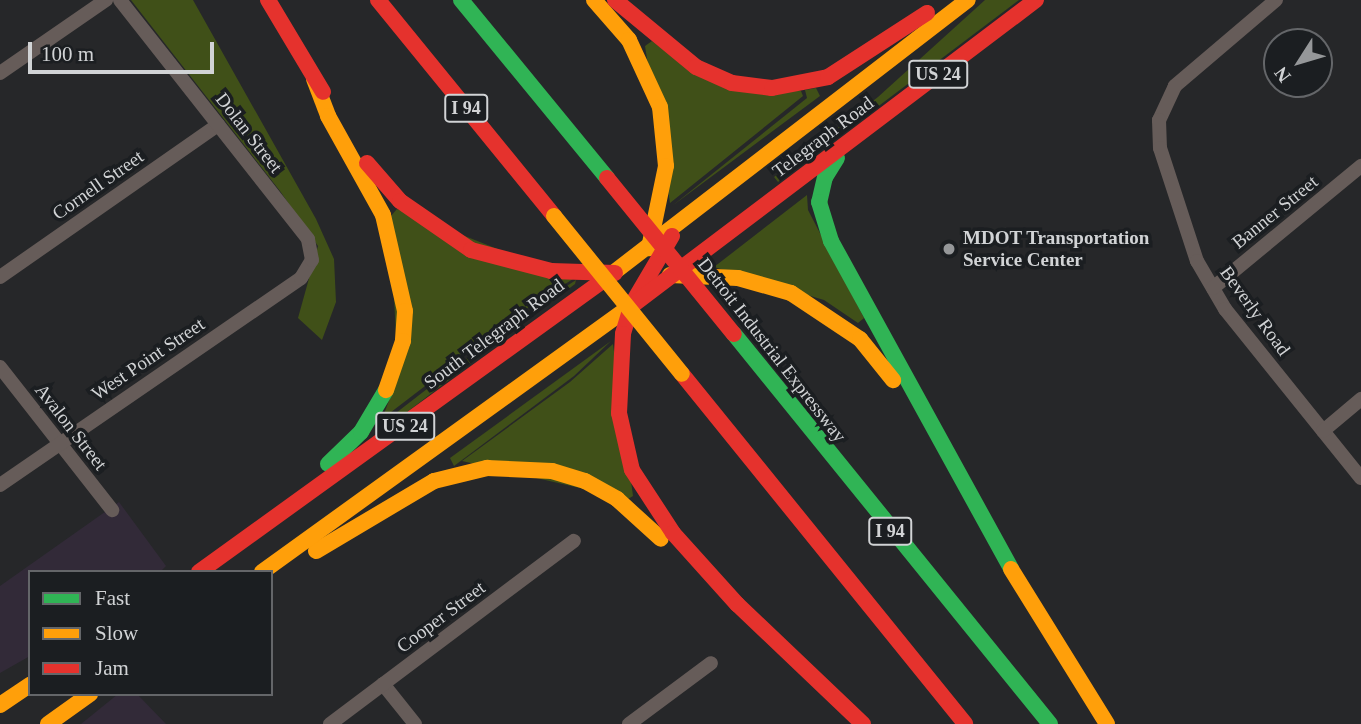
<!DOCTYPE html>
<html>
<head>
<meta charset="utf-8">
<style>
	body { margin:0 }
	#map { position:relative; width:1361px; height:724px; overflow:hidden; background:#262729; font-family:Georgia,serif }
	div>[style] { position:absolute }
	.commercial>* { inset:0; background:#322a38 }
	.green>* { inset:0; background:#405018 }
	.street>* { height:14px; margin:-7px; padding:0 7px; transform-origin:7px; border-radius:7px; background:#665c59 }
	.fast>* { height:16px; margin:-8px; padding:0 8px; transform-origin:8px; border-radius:8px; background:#30b455 }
	.slow>* { height:16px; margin:-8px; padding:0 8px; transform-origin:8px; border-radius:8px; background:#ff9f0a }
	.jam>* { height:16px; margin:-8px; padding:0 8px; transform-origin:8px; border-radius:8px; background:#e5322d }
	.slow-bridge>* { height:16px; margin:-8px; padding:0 8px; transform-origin:8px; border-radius:8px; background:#ff9f0a }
	.jam-bridge>* { height:16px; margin:-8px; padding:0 8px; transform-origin:8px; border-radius:8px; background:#e5322d }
	.dots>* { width:19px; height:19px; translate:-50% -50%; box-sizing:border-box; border:4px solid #1b1e21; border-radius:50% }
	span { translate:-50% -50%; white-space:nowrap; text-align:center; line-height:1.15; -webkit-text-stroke:7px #1b1e21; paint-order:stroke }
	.shield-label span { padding:2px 5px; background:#1b1e21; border:2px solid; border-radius:5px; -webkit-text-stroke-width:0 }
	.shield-label { font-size:18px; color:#d1d3d5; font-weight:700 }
	.street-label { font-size:19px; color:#d1d3d5 }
	.poi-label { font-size:19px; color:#d1d3d5; font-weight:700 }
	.left { translate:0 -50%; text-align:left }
	.legend { position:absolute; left:28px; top:570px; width:245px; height:126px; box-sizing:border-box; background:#1b1e21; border:2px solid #646669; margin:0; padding:9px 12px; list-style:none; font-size:21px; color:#d1d3d5 }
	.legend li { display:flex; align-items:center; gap:14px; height:35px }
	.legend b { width:35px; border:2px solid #646669 }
	.north { position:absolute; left:1263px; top:28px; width:70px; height:70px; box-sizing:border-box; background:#1b1e21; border:2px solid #646669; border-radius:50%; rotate:233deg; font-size:19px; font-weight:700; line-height:28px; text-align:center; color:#d1d3d5 }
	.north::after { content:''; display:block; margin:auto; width:24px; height:32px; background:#959799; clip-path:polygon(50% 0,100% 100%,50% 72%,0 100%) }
	.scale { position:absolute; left:28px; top:42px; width:186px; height:32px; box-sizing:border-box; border:4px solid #d1d3d5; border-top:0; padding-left:9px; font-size:21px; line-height:24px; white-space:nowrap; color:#d1d3d5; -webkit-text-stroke:5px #1b1e21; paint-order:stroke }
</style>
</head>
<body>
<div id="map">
	<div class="commercial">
		<div style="clip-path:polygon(119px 502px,166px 566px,160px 572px,30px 572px,30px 656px,0 673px,0 586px)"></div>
		<div style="clip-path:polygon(118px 694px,137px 694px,166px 724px,81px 724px)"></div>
	</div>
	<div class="green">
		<div style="clip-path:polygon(131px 0,193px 0,316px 219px,334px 259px,336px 302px,322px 340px,298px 318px,318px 246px,280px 191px)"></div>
		<div style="clip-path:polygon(985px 0,1019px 0,778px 182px,774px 177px,878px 97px)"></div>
		<div style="clip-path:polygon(652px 41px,682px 64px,801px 91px,803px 96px,670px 203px,645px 46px)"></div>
		<div style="clip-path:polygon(816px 88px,820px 96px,672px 206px,807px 98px,805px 90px)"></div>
		<div style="clip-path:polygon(807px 195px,808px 210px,864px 318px,858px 323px,824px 300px,714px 267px)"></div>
		<div style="clip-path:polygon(397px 209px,573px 279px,523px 311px,382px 419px,398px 377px,390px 217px)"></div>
		<div style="clip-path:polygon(576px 280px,575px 284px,382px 431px,375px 422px,383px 423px,524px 314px)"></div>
		<div style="clip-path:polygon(611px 341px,574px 376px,454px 466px,450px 458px)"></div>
		<div style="clip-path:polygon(613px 344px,633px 496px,628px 499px,462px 461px,570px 382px)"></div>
	</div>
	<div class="street">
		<div style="left:1276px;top:0;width:133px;rotate:139.6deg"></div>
		<div style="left:1175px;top:86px;width:38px;rotate:115deg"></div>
		<div style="left:1159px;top:120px;width:28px;rotate:88deg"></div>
		<div style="left:1160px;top:148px;width:119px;rotate:71.9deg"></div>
		<div style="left:1197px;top:261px;width:56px;rotate:59.7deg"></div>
		<div style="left:1225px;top:309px;width:217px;rotate:51.2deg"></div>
		<div style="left:0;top:73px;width:129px;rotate:-34.6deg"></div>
		<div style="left:0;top:277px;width:266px;rotate:-34.9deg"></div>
		<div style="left:1213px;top:288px;width:192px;rotate:-39.5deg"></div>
		<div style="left:0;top:367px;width:182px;rotate:51.9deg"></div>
		<div style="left:1323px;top:431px;width:50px;rotate:-40.1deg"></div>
		<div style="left:0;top:485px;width:365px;rotate:-34.5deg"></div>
		<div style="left:301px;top:278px;width:21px;rotate:-59deg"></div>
		<div style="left:312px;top:260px;width:21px;rotate:-101deg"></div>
		<div style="left:308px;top:239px;width:304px;rotate:-128.2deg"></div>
		<div style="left:383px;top:684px;width:51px;rotate:51.3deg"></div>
		<div style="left:330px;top:724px;width:305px;rotate:-36.9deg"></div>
		<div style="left:629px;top:724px;width:102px;rotate:-36.6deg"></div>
	</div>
	<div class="fast">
		<div style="left:461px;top:0;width:230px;rotate:50.6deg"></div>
		<div style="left:837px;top:158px;width:22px;rotate:122deg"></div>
		<div style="left:825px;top:177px;width:26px;rotate:103deg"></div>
		<div style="left:819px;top:202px;width:41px;rotate:72.9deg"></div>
		<div style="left:831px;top:241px;width:374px;rotate:61.2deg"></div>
		<div style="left:734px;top:334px;width:502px;rotate:50.98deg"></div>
		<div style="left:328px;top:464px;width:46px;rotate:-44.1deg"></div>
		<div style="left:361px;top:432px;width:49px;rotate:-59.2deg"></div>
	</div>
	<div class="slow">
		<div style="left:594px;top:0;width:53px;rotate:48.8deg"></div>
		<div style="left:629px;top:40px;width:74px;rotate:65.2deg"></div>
		<div style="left:660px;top:107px;width:59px;rotate:84.2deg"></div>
		<div style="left:666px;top:166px;width:84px;rotate:101.7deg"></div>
		<div style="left:314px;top:79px;width:40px;rotate:69deg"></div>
		<div style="left:328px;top:116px;width:113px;rotate:60.9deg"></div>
		<div style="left:383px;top:215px;width:98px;rotate:77.1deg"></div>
		<div style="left:405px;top:311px;width:30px;rotate:94deg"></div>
		<div style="left:403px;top:341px;width:52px;rotate:109.1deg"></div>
		<div style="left:670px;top:275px;width:68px;rotate:2.5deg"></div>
		<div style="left:738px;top:278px;width:55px;rotate:15.8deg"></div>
		<div style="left:791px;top:293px;width:83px;rotate:33.7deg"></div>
		<div style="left:860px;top:339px;width:53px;rotate:51.2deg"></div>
		<div style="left:604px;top:280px;width:459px;rotate:-37.6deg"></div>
		<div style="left:316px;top:551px;width:137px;rotate:-30.7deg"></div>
		<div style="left:434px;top:481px;width:55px;rotate:-13.8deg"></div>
		<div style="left:487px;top:468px;width:65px;rotate:2.6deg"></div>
		<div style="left:552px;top:471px;width:34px;rotate:17deg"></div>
		<div style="left:585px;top:481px;width:37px;rotate:29deg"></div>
		<div style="left:617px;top:499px;width:59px;rotate:42.3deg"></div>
		<div style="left:1011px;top:569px;width:182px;rotate:58.2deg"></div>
		<div style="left:262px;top:572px;width:458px;rotate:-35.8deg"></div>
		<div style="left:0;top:705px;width:36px;rotate:-34deg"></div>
		<div style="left:48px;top:724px;width:52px;rotate:-35.5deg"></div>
	</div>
	<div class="jam">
		<div style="left:268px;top:0;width:107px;rotate:59.1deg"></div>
		<div style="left:378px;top:0;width:279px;rotate:50.8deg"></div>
		<div style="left:615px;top:0;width:105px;rotate:39.6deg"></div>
		<div style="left:696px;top:67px;width:39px;rotate:24deg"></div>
		<div style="left:732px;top:83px;width:40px;rotate:7.1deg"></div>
		<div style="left:772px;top:88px;width:57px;rotate:-11.1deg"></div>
		<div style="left:828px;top:77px;width:118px;rotate:-32.9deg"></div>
		<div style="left:367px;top:163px;width:50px;rotate:49deg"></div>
		<div style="left:400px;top:201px;width:86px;rotate:34.6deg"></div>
		<div style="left:471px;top:250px;width:83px;rotate:14.7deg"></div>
		<div style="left:551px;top:271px;width:64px;rotate:1.8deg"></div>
		<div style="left:672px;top:236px;width:79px;rotate:120.5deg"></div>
		<div style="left:632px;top:304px;width:31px;rotate:107deg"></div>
		<div style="left:623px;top:334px;width:79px;rotate:92.9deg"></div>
		<div style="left:619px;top:413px;width:58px;rotate:77.2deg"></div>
		<div style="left:632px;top:470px;width:75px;rotate:56.9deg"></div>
		<div style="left:673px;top:533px;width:96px;rotate:48deg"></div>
		<div style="left:737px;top:604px;width:174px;rotate:43.6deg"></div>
		<div style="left:634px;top:304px;width:504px;rotate:-37.1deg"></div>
		<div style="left:682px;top:374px;width:450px;rotate:51deg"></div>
		<div style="left:199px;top:572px;width:499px;rotate:-35.8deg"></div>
	</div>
	<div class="slow-bridge">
		<div style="left:554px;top:216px;width:203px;rotate:51deg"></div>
	</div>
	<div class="jam-bridge">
		<div style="left:607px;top:178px;width:201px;rotate:50.9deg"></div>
	</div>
	<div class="dots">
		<div style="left:949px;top:249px;background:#959799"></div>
	</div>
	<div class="shield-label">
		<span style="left:938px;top:74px">US 24</span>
		<span style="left:466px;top:108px">I 94</span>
		<span style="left:405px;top:426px">US 24</span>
		<span style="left:890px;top:531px">I 94</span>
	</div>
	<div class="street-label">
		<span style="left:249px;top:133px;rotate:52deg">Dolan Street</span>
		<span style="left:823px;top:137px;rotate:-37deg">Telegraph Road</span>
		<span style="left:98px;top:185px;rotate:-35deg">Cornell Street</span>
		<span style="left:1275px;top:212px;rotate:-39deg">Banner Street</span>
		<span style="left:1255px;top:311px;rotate:54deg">Beverly Road</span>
		<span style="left:494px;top:334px;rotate:-37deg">South Telegraph Road</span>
		<span style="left:772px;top:350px;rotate:52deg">Detroit Industrial Expressway</span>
		<span style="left:148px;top:359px;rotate:-34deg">West Point Street</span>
		<span style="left:71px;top:427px;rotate:52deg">Avalon Street</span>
		<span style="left:441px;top:617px;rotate:-37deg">Cooper Street</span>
	</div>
	<div class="poi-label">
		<span class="left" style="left:963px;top:249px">MDOT Transportation<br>Service Center</span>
	</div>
	<ul class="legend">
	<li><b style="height:9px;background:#30b455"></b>Fast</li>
	<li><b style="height:9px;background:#ff9f0a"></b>Slow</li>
	<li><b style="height:9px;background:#e5322d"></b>Jam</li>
	</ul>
	<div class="north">N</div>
	<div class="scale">100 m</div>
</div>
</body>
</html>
